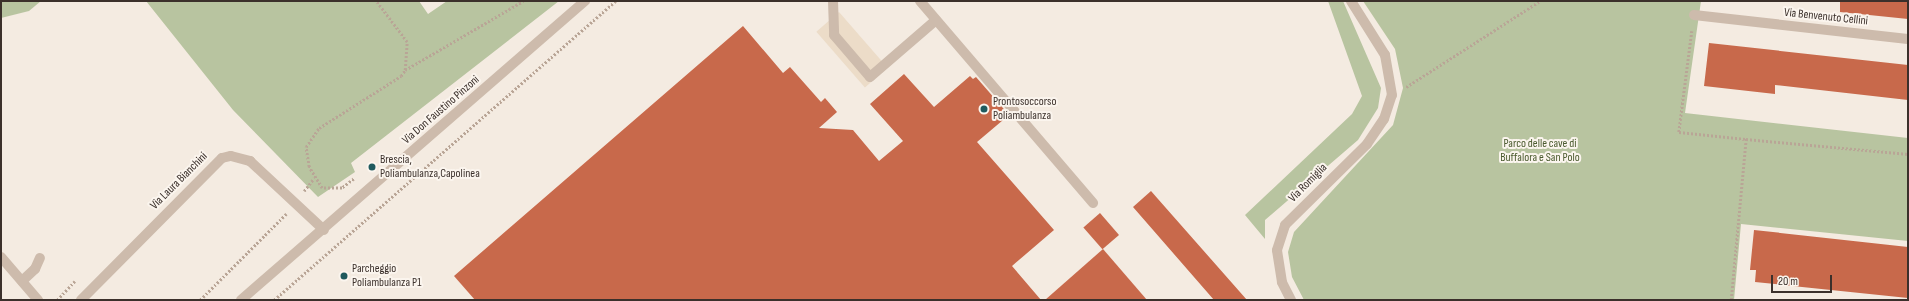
<!DOCTYPE html>
<html>
<head>
<meta charset="utf-8">
<style>
	body { margin:0 }
	#map { position:relative; width:1909px; height:301px; overflow:hidden; background:#f4ebe1; font-family:"Sofia Sans Condensed",sans-serif }
	div>[style] { position:absolute }
	.green>* { inset:0; background:#b8c4a0 }
	.plaza>* { inset:0; background:#ecdcc8; transform-origin:0 0 }
	.building>* { inset:0; background:#c8694b; transform-origin:0 0 }
	.path>* { height:2.5px; margin-top:-1.25px; transform-origin:0; background:repeating-linear-gradient(90deg,#b9a596 0 2px,transparent 0 4px) }
	.minor>* { height:10px; margin:-5px; padding:0 5px; transform-origin:5px; border-radius:5px; background:#cdbbac }
	.dots>* { width:11px; height:11px; translate:-50% -50%; box-sizing:border-box; border:2px solid #fbf5ee; border-radius:50% }
	span { translate:-50% -50%; white-space:nowrap; text-align:center; line-height:1.15; -webkit-text-stroke:4px #fbf5ee; paint-order:stroke }
	.street-label { font-size:12px; color:#3b302b }
	.poi-label { font-size:12px; color:#3b302b }
	.left { translate:0 -50%; text-align:left }
	.park-label { font-size:12px; color:#4a5a2e }
	.frame { position:absolute; inset:0; border:2px solid #3b302b; pointer-events:none }
	.scale { position:absolute; left:1771px; top:275px; width:61px; height:18px; box-sizing:border-box; border:2px solid #3b302b; border-top:0; padding-left:5px; font-size:12px; line-height:14px; white-space:nowrap; color:#3b302b; -webkit-text-stroke:3px #fbf5ee; paint-order:stroke }
</style>
</head>
<body>
<div id="map">
	<div class="green">
		<div style="clip-path:polygon(1px 1px,41px 1px,29px 11px,1px 18px)"></div>
		<div style="clip-path:polygon(146px 1px,419px 1px,428px 14px,447px 1px,559px 1px,351px 163px,355px 172px,318px 197px,233px 110px)"></div>
		<div style="clip-path:polygon(1328px 1px,1343px 1px,1381px 88px,1378px 108px,1358px 140px,1265px 220px,1265px 239px,1245px 215px,1352px 114px,1362px 96px)"></div>
		<div style="clip-path:polygon(1363px 1px,1701px 1px,1685px 113px,1908px 138px,1908px 241px,1741px 224px,1734px 300px,1304px 300px,1292px 277px,1288px 252px,1294px 232px,1393px 125px,1403px 88px,1395px 49px)"></div>
	</div>
	<div class="plaza">
		<div style="left:839px;top:12px;width:74px;height:30px;rotate:49deg"></div>
	</div>
	<div class="building">
		<div style="clip-path:polygon(1840px 1px,1908px 1px,1908px 19px,1840px 12px)"></div>
		<div style="clip-path:polygon(743px 26px,783px 73px,790px 67px,821px 102px,825px 98px,837px 112px,819px 128px,853px 130px,879px 161px,903px 141px,870px 104px,904px 74px,934px 107px,970px 76px,973px 79px,976px 77px,1009px 115px,977px 142px,1054px 230px,1012px 266px,1041px 300px,475px 300px,454px 276px)"></div>
		<div style="clip-path:polygon(1709px 43px,1908px 65px,1908px 100px,1775px 85px,1775px 94px,1704px 86px)"></div>
		<div style="clip-path:polygon(1151px 191px,1158px 199px,1247px 300px,1214px 300px,1133px 207px)"></div>
		<div style="left:1100px;top:213px;width:29px;height:22px;rotate:49deg"></div>
		<div style="clip-path:polygon(1754px 230px,1908px 247px,1908px 298px,1755px 282px,1756px 270px,1750px 270px)"></div>
		<div style="clip-path:polygon(1103px 249px,1147px 300px,1045px 300px)"></div>
	</div>
	<div class="path">
		<div style="left:1692px;top:31px;width:102px;rotate:97.3deg"></div>
		<div style="left:1679px;top:132px;width:67px;rotate:6deg"></div>
		<div style="left:405px;top:70px;width:137px;rotate:-30.3deg"></div>
		<div style="left:1406px;top:87px;width:159px;rotate:-32.7deg"></div>
		<div style="left:354px;top:179px;width:15px;rotate:143deg"></div>
		<div style="left:342px;top:188px;width:20px;rotate:180deg"></div>
		<div style="left:322px;top:188px;width:25px;rotate:-122deg"></div>
		<div style="left:309px;top:167px;width:20px;rotate:-99deg"></div>
		<div style="left:306px;top:147px;width:23px;rotate:-56deg"></div>
		<div style="left:319px;top:128px;width:97px;rotate:-32.4deg"></div>
		<div style="left:401px;top:76px;width:7px;rotate:-56deg"></div>
		<div style="left:405px;top:70px;width:28px;rotate:-86deg"></div>
		<div style="left:407px;top:42px;width:51px;rotate:-127.1deg"></div>
		<div style="left:304px;top:191px;width:16px;rotate:-52deg"></div>
		<div style="left:57px;top:300px;width:26px;rotate:-47deg"></div>
		<div style="left:200px;top:300px;width:122px;rotate:-45deg"></div>
		<div style="left:274px;top:300px;width:454px;rotate:-41.2deg"></div>
		<div style="left:1731px;top:300px;width:162px;rotate:-84.7deg"></div>
		<div style="left:1746px;top:139px;width:163px;rotate:5.3deg"></div>
	</div>
	<div class="minor">
		<div style="left:833px;top:1px;width:34px;rotate:88deg"></div>
		<div style="left:834px;top:35px;width:55px;rotate:49.4deg"></div>
		<div style="left:870px;top:77px;width:87px;rotate:-40.8deg"></div>
		<div style="left:920px;top:1px;width:266px;rotate:49.4deg"></div>
		<div style="left:1694px;top:15px;width:215px;rotate:6.4deg"></div>
		<div style="left:1px;top:257px;width:57px;rotate:49.3deg"></div>
		<div style="left:22px;top:281px;width:18px;rotate:-43deg"></div>
		<div style="left:35px;top:269px;width:12px;rotate:-66deg"></div>
		<div style="left:81px;top:300px;width:200px;rotate:-45.2deg"></div>
		<div style="left:222px;top:158px;width:9px;rotate:-13deg"></div>
		<div style="left:231px;top:156px;width:20px;rotate:15deg"></div>
		<div style="left:250px;top:161px;width:101px;rotate:43deg"></div>
		<div style="left:241px;top:300px;width:456px;rotate:-41deg"></div>
		<div style="left:1291px;top:300px;width:20px;rotate:-117deg"></div>
		<div style="left:1282px;top:282px;width:32px;rotate:-99deg"></div>
		<div style="left:1277px;top:250px;width:26px;rotate:-72deg"></div>
		<div style="left:1285px;top:225px;width:115px;rotate:-44.6deg"></div>
		<div style="left:1367px;top:144px;width:30px;rotate:-56deg"></div>
		<div style="left:1384px;top:119px;width:25px;rotate:-72deg"></div>
		<div style="left:1392px;top:95px;width:41px;rotate:-99.9deg"></div>
		<div style="left:1385px;top:55px;width:64px;rotate:-122.2deg"></div>
	</div>
	<div class="dots">
		<div style="left:984px;top:109px;background:#1f5a5e"></div>
		<div style="left:372px;top:167px;background:#1f5a5e"></div>
		<div style="left:344px;top:276px;background:#1f5a5e"></div>
	</div>
	<div class="street-label">
		<span style="left:1826px;top:17px;rotate:6deg">Via Benvenuto Cellini</span>
		<span style="left:441px;top:110px;rotate:-41deg">Via Don Faustino Pinzoni</span>
		<span style="left:179px;top:181px;rotate:-45deg">Via Laura Bianchini</span>
		<span style="left:1308px;top:183px;rotate:-45deg">Via Romiglia</span>
	</div>
	<div class="poi-label">
		<span class="left" style="left:993px;top:109px">Prontosoccorso<br>Poliambulanza</span>
		<span class="left" style="left:380px;top:167px">Brescia,<br>Poliambulanza,Capolinea</span>
		<span class="left" style="left:352px;top:276px">Parcheggio<br>Poliambulanza P1</span>
	</div>
	<div class="park-label">
		<span style="left:1540px;top:151px">Parco delle cave di<br>Buffalora e San Polo</span>
	</div>
	<div class="frame"></div>
	<div class="scale">20 m</div>
</div>
</body>
</html>
